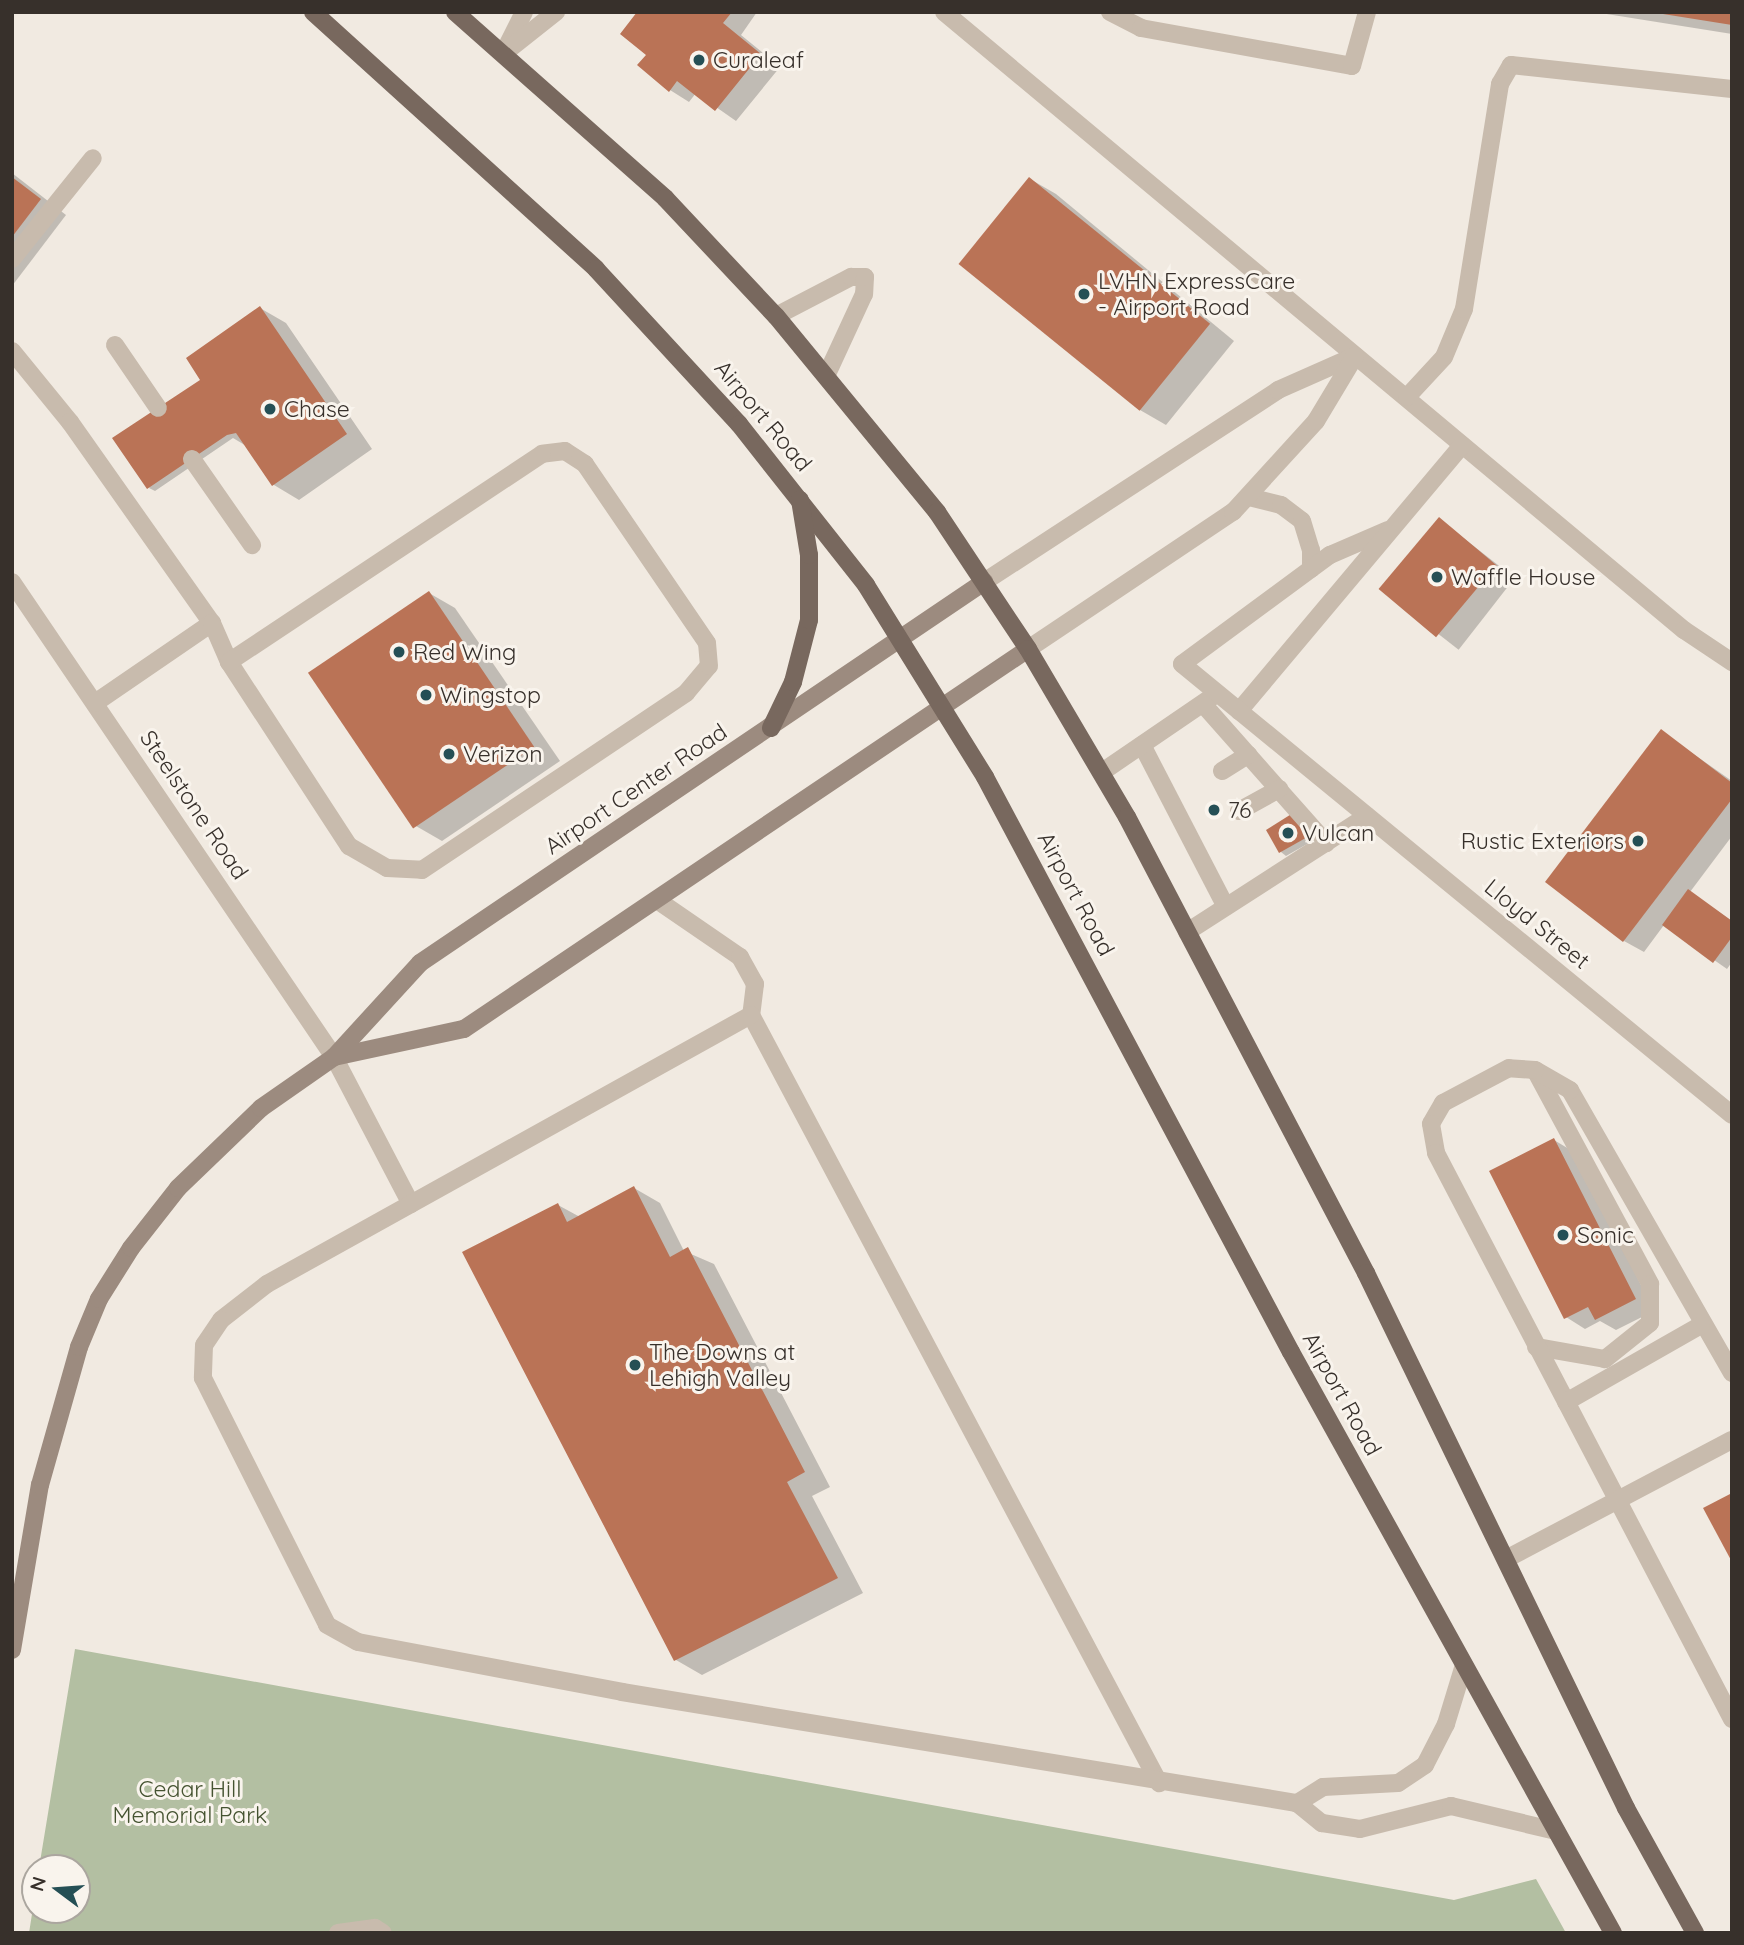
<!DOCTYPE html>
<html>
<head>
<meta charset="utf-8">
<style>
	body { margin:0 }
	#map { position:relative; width:1744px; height:1945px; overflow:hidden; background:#f1eae1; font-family:Quicksand,sans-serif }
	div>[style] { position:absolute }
	.green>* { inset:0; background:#b3bfa2 }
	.shadow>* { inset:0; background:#0003; transform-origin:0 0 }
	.building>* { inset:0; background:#ba7356; transform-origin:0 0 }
	.lane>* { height:18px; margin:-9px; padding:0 9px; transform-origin:9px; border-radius:9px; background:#c8bbad }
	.street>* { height:18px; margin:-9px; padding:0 9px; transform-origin:9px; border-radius:9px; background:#c8bbad }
	.secondary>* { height:18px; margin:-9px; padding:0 9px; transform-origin:9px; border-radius:9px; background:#9c8b7f }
	.primary>* { height:18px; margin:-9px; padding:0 9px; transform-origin:9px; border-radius:9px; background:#78685e }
	.dots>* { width:19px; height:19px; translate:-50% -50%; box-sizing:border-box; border:4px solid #f9f4ed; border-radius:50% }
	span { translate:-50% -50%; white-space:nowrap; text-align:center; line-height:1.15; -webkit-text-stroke:6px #f9f4ed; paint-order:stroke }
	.poi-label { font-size:23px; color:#37302b }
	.left { translate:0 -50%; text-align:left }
	.right { translate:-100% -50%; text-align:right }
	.street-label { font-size:23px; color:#37302b }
	.park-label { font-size:23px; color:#455331 }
	.frame { position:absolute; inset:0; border:14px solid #37302b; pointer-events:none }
	.north { position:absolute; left:21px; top:1854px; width:70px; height:70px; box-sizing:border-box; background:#f9f4ed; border:2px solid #aba69f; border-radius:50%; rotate:286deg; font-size:19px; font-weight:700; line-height:28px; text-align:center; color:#37302b }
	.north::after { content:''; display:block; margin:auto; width:24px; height:32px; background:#254f55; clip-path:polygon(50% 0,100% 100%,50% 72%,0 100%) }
</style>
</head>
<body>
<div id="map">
	<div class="green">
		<div style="clip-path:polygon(75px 1649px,1454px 1900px,1536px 1879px,1566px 1933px,29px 1933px,35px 1895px,35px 1910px,77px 1910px,77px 1868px,39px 1868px)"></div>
	</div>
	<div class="shadow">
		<div style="clip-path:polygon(639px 12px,757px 12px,741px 35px,780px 67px,736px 121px,696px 93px,689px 102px,670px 90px,648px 54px)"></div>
		<div style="clip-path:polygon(1594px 12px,1732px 12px,1732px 34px)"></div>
		<div style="clip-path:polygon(12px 173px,66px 215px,12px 286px)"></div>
		<div style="clip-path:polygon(1030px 179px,1056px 194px,1234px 341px,1166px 425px,1140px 410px)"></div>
		<div style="clip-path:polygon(260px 308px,286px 323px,372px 449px,299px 500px,274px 485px,248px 447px,233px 438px,155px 491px,149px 488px,202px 380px)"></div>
		<div style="left:1439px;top:519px;width:96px;height:91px;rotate:38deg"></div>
		<div style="clip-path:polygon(429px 593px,455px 608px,560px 761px,442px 841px,416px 826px)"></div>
		<div style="clip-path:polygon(1662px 732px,1732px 781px,1732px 836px,1690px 892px,1732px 921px,1732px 962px,1727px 969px,1664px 925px,1644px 952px,1624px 941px)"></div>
		<div style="clip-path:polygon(1293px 815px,1316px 839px,1286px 856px,1281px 852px)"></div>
		<div style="clip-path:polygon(1554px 1140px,1574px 1152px,1654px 1311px,1616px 1330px,1600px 1321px,1585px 1329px,1566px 1317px)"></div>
		<div style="clip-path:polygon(634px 1188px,660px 1203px,684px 1251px,714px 1264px,830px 1487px,812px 1496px,863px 1593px,702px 1675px,676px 1660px,558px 1205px,580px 1217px)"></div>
	</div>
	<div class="building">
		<div style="clip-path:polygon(637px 12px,732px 12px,723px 23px,761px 54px,715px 111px,677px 81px,669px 92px,637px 65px,646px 55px,620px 34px)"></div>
		<div style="clip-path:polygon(1732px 12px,1732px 25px,1663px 14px,1664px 12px)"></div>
		<div style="clip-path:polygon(12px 177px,41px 199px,12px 237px)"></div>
		<div style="left:1029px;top:177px;width:233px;height:112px;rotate:39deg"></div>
		<div style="clip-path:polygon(260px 306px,347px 434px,272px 486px,236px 433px,227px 435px,147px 489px,112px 438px,200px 380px,186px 358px)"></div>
		<div style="left:1439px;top:517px;width:75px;height:94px;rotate:40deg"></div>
		<div style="left:429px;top:591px;width:188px;height:146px;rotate:56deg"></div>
		<div style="clip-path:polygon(1661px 729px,1732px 783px,1732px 799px,1623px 942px,1545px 882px)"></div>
		<div style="clip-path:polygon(1293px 813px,1311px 835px,1279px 853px,1266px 830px)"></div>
		<div style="clip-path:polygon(1688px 889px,1732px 921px,1732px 937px,1713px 963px,1662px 925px)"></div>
		<div style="clip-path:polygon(1554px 1138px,1636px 1299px,1595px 1320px,1588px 1307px,1564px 1319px,1489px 1171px)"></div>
		<div style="clip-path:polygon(634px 1186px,670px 1257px,688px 1247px,805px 1472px,787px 1482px,838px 1578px,674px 1661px,462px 1252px,558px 1203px,567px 1222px)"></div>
		<div style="clip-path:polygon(1732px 1493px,1732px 1562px,1703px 1508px)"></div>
	</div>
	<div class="lane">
		<div style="left:944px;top:12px;width:964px;rotate:39.87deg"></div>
		<div style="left:1684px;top:630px;width:58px;rotate:33.7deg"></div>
		<div style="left:1110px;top:12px;width:35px;rotate:27deg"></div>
		<div style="left:1141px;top:28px;width:214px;rotate:10.2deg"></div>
		<div style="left:1352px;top:66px;width:56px;rotate:-74.5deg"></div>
		<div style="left:506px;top:48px;width:40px;rotate:-63.4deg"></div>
		<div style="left:503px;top:54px;width:68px;rotate:-38.4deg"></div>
		<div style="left:12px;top:259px;width:129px;rotate:-51.3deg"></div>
		<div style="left:776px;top:316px;width:85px;rotate:-27.5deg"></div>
		<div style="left:851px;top:277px;width:14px"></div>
		<div style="left:865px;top:277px;width:17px;rotate:93deg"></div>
		<div style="left:864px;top:294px;width:88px;rotate:114.8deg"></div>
		<div style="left:115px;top:345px;width:76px;rotate:55.7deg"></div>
		<div style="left:12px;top:351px;width:92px;rotate:50.8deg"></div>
		<div style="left:70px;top:422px;width:246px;rotate:54.8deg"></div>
		<div style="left:1407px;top:397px;width:54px;rotate:-47.2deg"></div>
		<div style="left:1444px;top:357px;width:52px;rotate:-67.4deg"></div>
		<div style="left:1464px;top:309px;width:228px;rotate:-80.9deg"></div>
		<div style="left:1500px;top:84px;width:22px;rotate:-60deg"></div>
		<div style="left:1511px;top:65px;width:222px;rotate:6.2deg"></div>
		<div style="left:192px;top:459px;width:105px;rotate:55.1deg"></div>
		<div style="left:1249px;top:497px;width:33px;rotate:14deg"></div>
		<div style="left:1281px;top:505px;width:26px;rotate:37deg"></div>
		<div style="left:1302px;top:521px;width:30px;rotate:73deg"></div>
		<div style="left:1311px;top:550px;width:19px;rotate:90deg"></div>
		<div style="left:12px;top:582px;width:574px;rotate:55.87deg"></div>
		<div style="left:334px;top:1057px;width:166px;rotate:62.4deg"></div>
		<div style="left:984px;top:582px;width:351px;rotate:-33.1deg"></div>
		<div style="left:1278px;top:390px;width:84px;rotate:-23.8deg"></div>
		<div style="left:1028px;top:649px;width:247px;rotate:-33.8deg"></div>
		<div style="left:1233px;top:512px;width:123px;rotate:-47.6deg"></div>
		<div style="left:1316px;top:421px;width:76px;rotate:-59deg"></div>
		<div style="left:1182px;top:664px;width:184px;rotate:-36.4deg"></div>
		<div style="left:1330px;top:555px;width:63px;rotate:-23.3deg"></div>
		<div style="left:95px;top:703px;width:142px;rotate:-34.4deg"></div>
		<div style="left:212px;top:623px;width:43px;rotate:66.4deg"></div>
		<div style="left:229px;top:662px;width:220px;rotate:56.9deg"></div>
		<div style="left:349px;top:846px;width:44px;rotate:30.1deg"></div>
		<div style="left:387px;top:868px;width:35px;rotate:3deg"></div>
		<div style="left:422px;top:870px;width:318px;rotate:-33.8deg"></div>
		<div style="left:686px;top:693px;width:35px;rotate:-50deg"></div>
		<div style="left:709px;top:666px;width:23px;rotate:-95deg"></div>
		<div style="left:707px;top:643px;width:217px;rotate:-124.3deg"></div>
		<div style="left:585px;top:464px;width:24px;rotate:-147deg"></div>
		<div style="left:565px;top:451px;width:23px;rotate:173deg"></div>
		<div style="left:542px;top:454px;width:376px;rotate:146.4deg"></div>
		<div style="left:1203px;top:704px;width:186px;rotate:48.5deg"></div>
		<div style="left:1239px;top:711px;width:347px;rotate:-50deg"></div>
		<div style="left:1142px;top:745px;width:182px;rotate:62.6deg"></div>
		<div style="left:1222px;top:771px;width:31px;rotate:-32deg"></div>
		<div style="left:1102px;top:772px;width:133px;rotate:-34.3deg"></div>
		<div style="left:1239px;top:811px;width:46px;rotate:-28.8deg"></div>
		<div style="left:657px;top:900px;width:101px;rotate:34.5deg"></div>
		<div style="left:740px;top:957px;width:31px;rotate:61deg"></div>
		<div style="left:755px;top:984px;width:31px;rotate:97deg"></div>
		<div style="left:751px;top:1015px;width:870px;rotate:62.02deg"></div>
		<div style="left:1187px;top:932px;width:214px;rotate:-32.8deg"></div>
		<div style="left:751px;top:1015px;width:554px;rotate:150.94deg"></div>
		<div style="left:267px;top:1284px;width:58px;rotate:142deg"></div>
		<div style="left:221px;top:1320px;width:30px;rotate:124deg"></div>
		<div style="left:204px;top:1345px;width:33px;rotate:92deg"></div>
		<div style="left:203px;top:1378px;width:276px;rotate:63.3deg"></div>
		<div style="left:327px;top:1625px;width:35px;rotate:29deg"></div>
		<div style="left:358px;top:1642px;width:269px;rotate:10.7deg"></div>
		<div style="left:622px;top:1692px;width:684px;rotate:9.34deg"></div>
		<div style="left:1535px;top:1070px;width:243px;rotate:61.7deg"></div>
		<div style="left:1650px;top:1284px;width:39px;rotate:90deg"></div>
		<div style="left:1650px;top:1323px;width:58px;rotate:141.3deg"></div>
		<div style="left:1605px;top:1359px;width:70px;rotate:-170.1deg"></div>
		<div style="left:1732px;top:1373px;width:326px;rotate:-119.8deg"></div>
		<div style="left:1570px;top:1090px;width:40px;rotate:-150.3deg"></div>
		<div style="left:1535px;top:1070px;width:26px;rotate:-176deg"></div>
		<div style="left:1509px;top:1068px;width:75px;rotate:152.1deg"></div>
		<div style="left:1443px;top:1103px;width:24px;rotate:120deg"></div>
		<div style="left:1431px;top:1124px;width:29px;rotate:80deg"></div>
		<div style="left:1436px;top:1153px;width:639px;rotate:62.39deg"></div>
		<div style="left:1566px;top:1402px;width:155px;rotate:-29.7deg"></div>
		<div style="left:1506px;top:1559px;width:255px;rotate:-27.8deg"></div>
		<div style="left:1464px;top:1665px;width:62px;rotate:107deg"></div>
		<div style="left:1446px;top:1724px;width:46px;rotate:117.1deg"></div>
		<div style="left:1425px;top:1765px;width:32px;rotate:146deg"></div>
		<div style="left:1398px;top:1783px;width:75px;rotate:176.9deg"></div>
		<div style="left:1323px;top:1787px;width:31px;rotate:148deg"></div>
		<div style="left:1297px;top:1803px;width:32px;rotate:39deg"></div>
		<div style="left:1322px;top:1823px;width:38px;rotate:9deg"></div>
		<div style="left:1360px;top:1829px;width:94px;rotate:-14.2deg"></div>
		<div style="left:1451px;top:1806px;width:108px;rotate:13.4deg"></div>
		<div style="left:338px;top:1933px;width:37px;rotate:-8deg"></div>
		<div style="left:375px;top:1928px;width:9px;rotate:32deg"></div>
	</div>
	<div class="street">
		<div style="left:1182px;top:664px;width:711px;rotate:39.35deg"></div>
	</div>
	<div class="secondary">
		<div style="left:334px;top:1057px;width:133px;rotate:-12.2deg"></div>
		<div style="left:464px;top:1029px;width:680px;rotate:-33.97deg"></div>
		<div style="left:12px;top:1650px;width:167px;rotate:-80.4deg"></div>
		<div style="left:40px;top:1485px;width:143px;rotate:-74.2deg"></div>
		<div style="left:79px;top:1347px;width:52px;rotate:-67.4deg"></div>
		<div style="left:99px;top:1299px;width:60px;rotate:-57.9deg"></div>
		<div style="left:131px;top:1248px;width:76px;rotate:-51.9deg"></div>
		<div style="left:178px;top:1188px;width:115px;rotate:-43.9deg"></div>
		<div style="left:261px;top:1108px;width:89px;rotate:-34.9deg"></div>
		<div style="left:334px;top:1057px;width:127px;rotate:-47.5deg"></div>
		<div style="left:420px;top:963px;width:681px;rotate:-34.04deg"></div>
	</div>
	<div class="primary">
		<div style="left:313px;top:12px;width:382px;rotate:42.2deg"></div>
		<div style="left:596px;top:269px;width:211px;rotate:47.3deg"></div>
		<div style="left:739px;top:424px;width:205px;rotate:51.7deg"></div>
		<div style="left:866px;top:585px;width:226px;rotate:58.2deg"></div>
		<div style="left:985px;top:777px;width:651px;rotate:61.98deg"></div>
		<div style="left:1291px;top:1352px;width:664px;rotate:61deg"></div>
		<div style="left:455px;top:12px;width:281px;rotate:41.5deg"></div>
		<div style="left:665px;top:198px;width:162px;rotate:46.8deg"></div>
		<div style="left:776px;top:316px;width:254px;rotate:50.6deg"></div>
		<div style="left:937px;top:512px;width:164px;rotate:56.4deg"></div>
		<div style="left:1028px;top:649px;width:195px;rotate:59.5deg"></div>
		<div style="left:1127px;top:817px;width:515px;rotate:62.34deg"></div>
		<div style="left:1366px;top:1273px;width:595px;rotate:64.08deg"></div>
		<div style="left:1626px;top:1808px;width:143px;rotate:61.1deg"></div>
		<div style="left:771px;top:728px;width:51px;rotate:-64.4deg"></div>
		<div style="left:793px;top:682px;width:64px;rotate:-75.5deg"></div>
		<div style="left:809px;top:620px;width:65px;rotate:-90deg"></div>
		<div style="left:809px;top:555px;width:56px;rotate:-99.3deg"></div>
	</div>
	<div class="dots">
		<div style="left:699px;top:60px;background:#254f55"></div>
		<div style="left:1084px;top:294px;background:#254f55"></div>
		<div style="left:270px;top:409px;background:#254f55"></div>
		<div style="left:1437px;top:577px;background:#254f55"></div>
		<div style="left:399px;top:652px;background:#254f55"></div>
		<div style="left:426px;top:695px;background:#254f55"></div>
		<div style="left:449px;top:754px;background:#254f55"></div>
		<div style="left:1214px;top:810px;background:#254f55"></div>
		<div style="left:1288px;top:833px;background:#254f55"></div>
		<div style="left:1638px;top:841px;background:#254f55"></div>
		<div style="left:1563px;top:1235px;background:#254f55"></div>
		<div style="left:635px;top:1365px;background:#254f55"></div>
	</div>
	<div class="poi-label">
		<span class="left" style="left:713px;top:60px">Curaleaf</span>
		<span class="left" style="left:1098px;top:294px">LVHN ExpressCare<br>- Airport Road</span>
		<span class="left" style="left:284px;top:409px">Chase</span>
		<span class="left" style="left:1451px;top:577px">Waffle House</span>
		<span class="left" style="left:413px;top:652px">Red Wing</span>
		<span class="left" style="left:440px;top:695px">Wingstop</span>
		<span class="left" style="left:463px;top:754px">Verizon</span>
		<span class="left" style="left:1228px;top:810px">76</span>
		<span class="left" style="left:1302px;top:833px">Vulcan</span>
		<span class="right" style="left:1624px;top:841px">Rustic Exteriors</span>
		<span class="left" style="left:1577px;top:1235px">Sonic</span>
		<span class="left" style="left:649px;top:1365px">The Downs at<br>Lehigh Valley</span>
	</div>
	<div class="street-label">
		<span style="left:763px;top:416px;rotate:50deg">Airport Road</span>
		<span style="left:636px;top:789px;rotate:-34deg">Airport Center Road</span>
		<span style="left:194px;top:805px;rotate:56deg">Steelstone Road</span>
		<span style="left:1076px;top:894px;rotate:62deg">Airport Road</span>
		<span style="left:1537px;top:924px;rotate:39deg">Lloyd Street</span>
		<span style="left:1342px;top:1394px;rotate:61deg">Airport Road</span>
	</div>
	<div class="park-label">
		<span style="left:190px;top:1802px">Cedar Hill<br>Memorial Park</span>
	</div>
	<div class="frame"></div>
	<div class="north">N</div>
</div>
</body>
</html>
